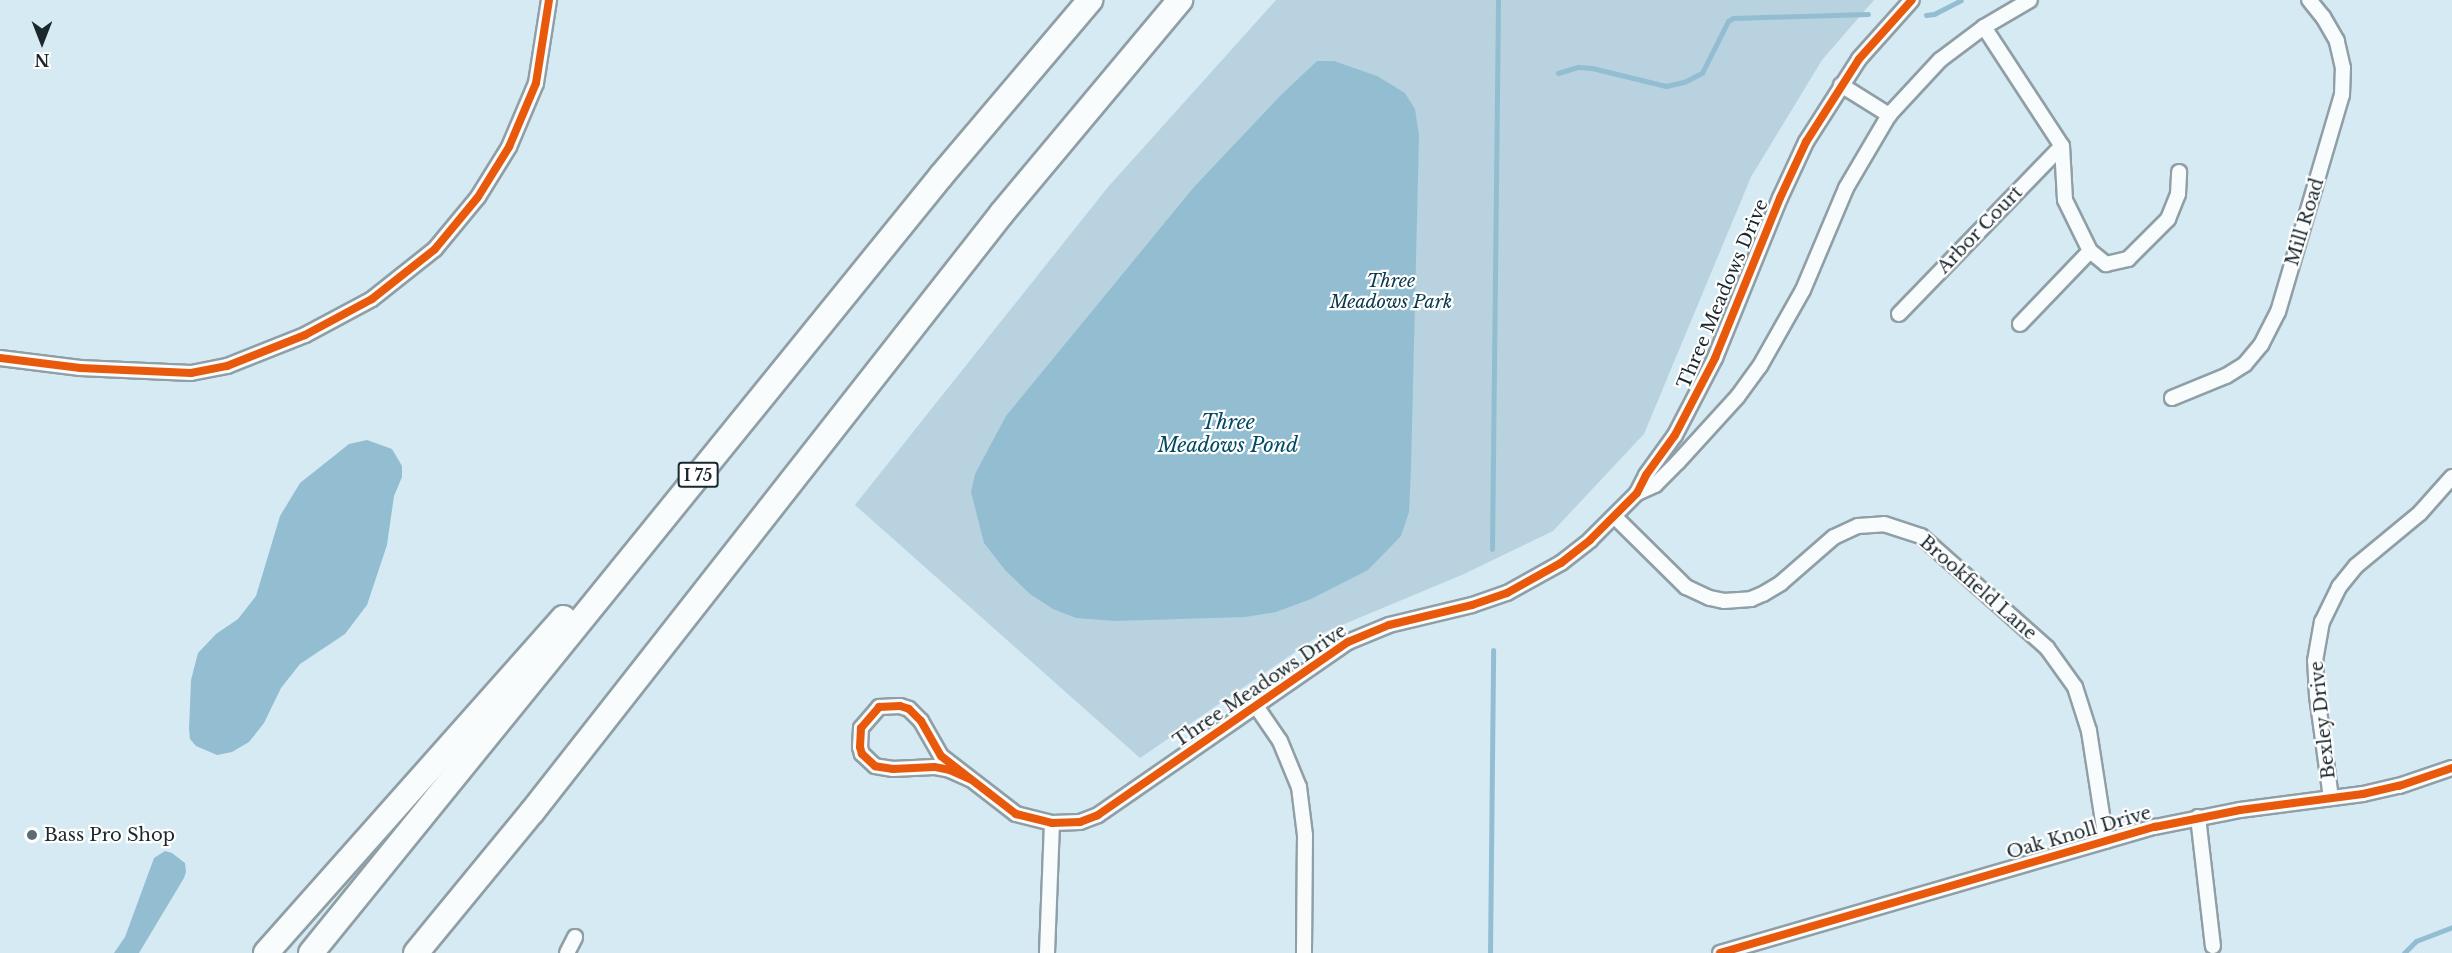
<!DOCTYPE html>
<html>
<head>
<meta charset="utf-8">
<style>
	body { margin:0 }
	#map { position:relative; width:2452px; height:953px; overflow:hidden; background:#d6eaf3; font-family:"Libre Baskerville",serif }
	div>[style] { position:absolute }
	.green>* { inset:0; background:#b8d2df }
	.water>* { inset:0; background:#93bed2 }
	.stream>* { height:5px; margin:-2.5px; padding:0 2.5px; transform-origin:2.5px; border-radius:2.5px; background:#93bed2 }
	.roads { filter:drop-shadow(2px 0 #909fa6) drop-shadow(-2px 0 #909fa6) drop-shadow(0 2px #909fa6) drop-shadow(0 -2px #909fa6) }
	.minor>* { height:14px; margin:-7px; padding:0 7px; transform-origin:7px; border-radius:7px; background:#f9fcfd }
	.motorway>* { height:24px; margin:-12px; padding:0 12px; transform-origin:12px; border-radius:12px; background:#f9fcfd }
	.cycleway>* { height:8px; margin:-4px; padding:0 4px; transform-origin:4px; border-radius:4px; background:#e8590c }
	.dots>* { width:16px; height:16px; translate:-50% -50%; box-sizing:border-box; border:3px solid #fff; border-radius:50% }
	span { translate:-50% -50%; white-space:nowrap; text-align:center; line-height:1.15; -webkit-text-stroke:4.5px #fff; paint-order:stroke }
	.shield-label span { padding:2px 4px; background:#fff; border:2px solid; border-radius:4px; -webkit-text-stroke-width:0 }
	.shield-label { font-size:16px; color:#1a282e; font-weight:700 }
	.street-label { font-size:18px; color:#1a282e }
	.park-label { font-size:18px; color:#0a394c; font-style:italic }
	.poi-label { font-size:18px; color:#1a282e }
	.left { translate:0 -50%; text-align:left }
	.water-label { font-size:20px; color:#004a64; font-style:italic }
	.north { position:absolute; left:12px; top:12px; width:60px; height:60px; -webkit-text-stroke:4px #fff; paint-order:stroke; rotate:180deg; font-size:16px; font-weight:700; line-height:24px; text-align:center; color:#1a282e }
	.north::after { content:''; display:block; margin:auto; width:21px; height:27px; background:#1a282e; clip-path:polygon(50% 0,100% 100%,50% 72%,0 100%) }
</style>
</head>
<body>
<div id="map">
	<div class="green">
		<div style="clip-path:polygon(1276px 0,1874px 0,1822px 60px,1751px 177px,1644px 434px,1553px 531px,1464px 574px,1323px 633px,1140px 758px,855px 505px,1108px 187px)"></div>
	</div>
	<div class="water">
		<div style="clip-path:polygon(1317px 61px,1334px 61px,1377px 76px,1405px 93px,1415px 109px,1419px 135px,1411px 468px,1409px 512px,1401px 536px,1368px 570px,1311px 599px,1276px 612px,1245px 617px,1115px 621px,1076px 618px,1053px 609px,1030px 594px,1005px 570px,984px 543px,971px 492px,975px 474px,1006px 416px,1194px 187px,1280px 96px)"></div>
		<div style="clip-path:polygon(367px 440px,392px 449px,402px 466px,402px 477px,394px 496px,387px 545px,367px 605px,345px 634px,300px 664px,281px 688px,264px 723px,249px 742px,232px 752px,217px 755px,196px 746px,190px 739px,189px 729px,191px 680px,198px 653px,216px 634px,238px 619px,256px 596px,280px 516px,300px 483px,349px 444px)"></div>
		<div style="clip-path:polygon(165px 851px,172px 853px,185px 863px,186px 872px,184px 878px,139px 953px,114px 953px,125px 937px,154px 858px)"></div>
	</div>
	<div class="stream">
		<div style="left:1926px;top:15px;width:8px;rotate:-7deg"></div>
		<div style="left:1934px;top:14px;width:30px;rotate:-27deg"></div>
		<div style="left:1558px;top:73px;width:21px;rotate:-17deg"></div>
		<div style="left:1578px;top:67px;width:14px;rotate:4deg"></div>
		<div style="left:1592px;top:68px;width:76px;rotate:13.7deg"></div>
		<div style="left:1666px;top:86px;width:18px;rotate:-13deg"></div>
		<div style="left:1684px;top:82px;width:20px;rotate:-27deg"></div>
		<div style="left:1702px;top:73px;width:58px;rotate:-63.4deg"></div>
		<div style="left:1728px;top:21px;width:6px;rotate:-31deg"></div>
		<div style="left:1733px;top:18px;width:135px;rotate:-1.7deg"></div>
		<div style="left:1492px;top:549px;width:549px;rotate:-89.37deg"></div>
		<div style="left:1490px;top:953px;width:303px;rotate:-89.4deg"></div>
		<div style="left:2404px;top:953px;width:17px;rotate:-45deg"></div>
		<div style="left:2416px;top:941px;width:39px;rotate:-21deg"></div>
	</div>
	<div class="roads">
		<div class="minor">
			<div style="left:1984px;top:27px;width:142px;rotate:56.8deg"></div>
			<div style="left:2062px;top:146px;width:54px;rotate:86.8deg"></div>
			<div style="left:2065px;top:200px;width:57px;rotate:63.9deg"></div>
			<div style="left:1841px;top:85px;width:57px;rotate:32deg"></div>
			<div style="left:1899px;top:314px;width:234px;rotate:-45.9deg"></div>
			<div style="left:2020px;top:324px;width:101px;rotate:-46.2deg"></div>
			<div style="left:2090px;top:251px;width:21px;rotate:39deg"></div>
			<div style="left:2106px;top:264px;width:23px;rotate:-13deg"></div>
			<div style="left:2128px;top:259px;width:57px;rotate:-45deg"></div>
			<div style="left:2168px;top:219px;width:27px;rotate:-68deg"></div>
			<div style="left:2178px;top:194px;width:22px;rotate:-87deg"></div>
			<div style="left:0;top:358px;width:81px;rotate:7.1deg"></div>
			<div style="left:80px;top:368px;width:111px;rotate:2.6deg"></div>
			<div style="left:191px;top:373px;width:37px;rotate:-11deg"></div>
			<div style="left:227px;top:366px;width:84px;rotate:-21.7deg"></div>
			<div style="left:305px;top:335px;width:76px;rotate:-28.2deg"></div>
			<div style="left:372px;top:299px;width:80px;rotate:-38.4deg"></div>
			<div style="left:435px;top:249px;width:67px;rotate:-50.4deg"></div>
			<div style="left:478px;top:197px;width:59px;rotate:-58.2deg"></div>
			<div style="left:509px;top:147px;width:69px;rotate:-67.1deg"></div>
			<div style="left:536px;top:83px;width:84px;rotate:-81.1deg"></div>
			<div style="left:2172px;top:398px;width:58px;rotate:-22.2deg"></div>
			<div style="left:2226px;top:376px;width:22px;rotate:-32deg"></div>
			<div style="left:2245px;top:364px;width:25px;rotate:-50deg"></div>
			<div style="left:2261px;top:345px;width:37px;rotate:-63deg"></div>
			<div style="left:2278px;top:312px;width:226px;rotate:-73.6deg"></div>
			<div style="left:2342px;top:95px;width:27px;rotate:-88deg"></div>
			<div style="left:2343px;top:68px;width:28px;rotate:-103deg"></div>
			<div style="left:2337px;top:41px;width:28px;rotate:-120deg"></div>
			<div style="left:2323px;top:17px;width:22px;rotate:-129deg"></div>
			<div style="left:1637px;top:493px;width:20px;rotate:-24deg"></div>
			<div style="left:1655px;top:485px;width:33px;rotate:-45deg"></div>
			<div style="left:1678px;top:462px;width:89px;rotate:-47.7deg"></div>
			<div style="left:1738px;top:396px;width:37px;rotate:-54deg"></div>
			<div style="left:1760px;top:366px;width:87px;rotate:-60.5deg"></div>
			<div style="left:1803px;top:290px;width:111px;rotate:-67.1deg"></div>
			<div style="left:1846px;top:188px;width:85px;rotate:-59.5deg"></div>
			<div style="left:1889px;top:115px;width:75px;rotate:-47.2deg"></div>
			<div style="left:1940px;top:60px;width:55px;rotate:-36.9deg"></div>
			<div style="left:1984px;top:27px;width:53px;rotate:-30.4deg"></div>
			<div style="left:1615px;top:517px;width:100px;rotate:44.6deg"></div>
			<div style="left:1686px;top:587px;width:26px;rotate:25deg"></div>
			<div style="left:1710px;top:598px;width:14px;rotate:12deg"></div>
			<div style="left:1724px;top:601px;width:27px;rotate:-4deg"></div>
			<div style="left:1751px;top:599px;width:13px;rotate:-23deg"></div>
			<div style="left:1763px;top:594px;width:21px;rotate:-31deg"></div>
			<div style="left:1781px;top:583px;width:70px;rotate:-41deg"></div>
			<div style="left:1834px;top:537px;width:26px;rotate:-25deg"></div>
			<div style="left:1858px;top:526px;width:26px;rotate:-4deg"></div>
			<div style="left:1884px;top:524px;width:39px;rotate:18deg"></div>
			<div style="left:1921px;top:536px;width:169px;rotate:41.6deg"></div>
			<div style="left:2047px;top:648px;width:48px;rotate:54.3deg"></div>
			<div style="left:2075px;top:687px;width:46px;rotate:72.3deg"></div>
			<div style="left:2089px;top:731px;width:111px;rotate:81.2deg"></div>
			<div style="left:1256px;top:706px;width:42px;rotate:55.6deg"></div>
			<div style="left:1280px;top:741px;width:50px;rotate:67.6deg"></div>
			<div style="left:1299px;top:787px;width:48px;rotate:82.9deg"></div>
			<div style="left:1305px;top:835px;width:118px;rotate:90.5deg"></div>
			<div style="left:970px;top:779px;width:22px;rotate:-156deg"></div>
			<div style="left:950px;top:770px;width:16px;rotate:-169deg"></div>
			<div style="left:934px;top:767px;width:41px;rotate:177.2deg"></div>
			<div style="left:893px;top:769px;width:18px;rotate:-171deg"></div>
			<div style="left:875px;top:766px;width:18px;rotate:-137deg"></div>
			<div style="left:862px;top:754px;width:7px;rotate:-106deg"></div>
			<div style="left:860px;top:747px;width:19px;rotate:-87deg"></div>
			<div style="left:861px;top:728px;width:28px;rotate:-49deg"></div>
			<div style="left:879px;top:707px;width:21px;rotate:-3deg"></div>
			<div style="left:900px;top:706px;width:9px;rotate:18deg"></div>
			<div style="left:909px;top:709px;width:17px;rotate:45deg"></div>
			<div style="left:921px;top:721px;width:40px;rotate:60.3deg"></div>
			<div style="left:941px;top:756px;width:95px;rotate:37.7deg"></div>
			<div style="left:1016px;top:814px;width:37px;rotate:14deg"></div>
			<div style="left:1052px;top:823px;width:28px;rotate:-2deg"></div>
			<div style="left:1080px;top:822px;width:19px;rotate:-21deg"></div>
			<div style="left:1098px;top:815px;width:304px;rotate:-34.7deg"></div>
			<div style="left:1348px;top:642px;width:44px;rotate:-22.5deg"></div>
			<div style="left:1389px;top:625px;width:85px;rotate:-13.5deg"></div>
			<div style="left:1472px;top:605px;width:37px;rotate:-19deg"></div>
			<div style="left:1507px;top:593px;width:62px;rotate:-29.1deg"></div>
			<div style="left:1561px;top:563px;width:37px;rotate:-38deg"></div>
			<div style="left:1590px;top:540px;width:66px;rotate:-45deg"></div>
			<div style="left:1637px;top:493px;width:20px;rotate:-63deg"></div>
			<div style="left:1646px;top:475px;width:49px;rotate:-54.1deg"></div>
			<div style="left:1675px;top:435px;width:87px;rotate:-62.5deg"></div>
			<div style="left:1715px;top:358px;width:173px;rotate:-67.9deg"></div>
			<div style="left:1780px;top:198px;width:62px;rotate:-65.1deg"></div>
			<div style="left:1806px;top:142px;width:98px;rotate:-57.4deg"></div>
			<div style="left:1859px;top:59px;width:79px;rotate:-48.1deg"></div>
			<div style="left:2331px;top:798px;width:103px;rotate:-97.8deg"></div>
			<div style="left:2317px;top:696px;width:35px;rotate:-93deg"></div>
			<div style="left:2315px;top:661px;width:40px;rotate:-80deg"></div>
			<div style="left:2322px;top:622px;width:39px;rotate:-64deg"></div>
			<div style="left:2339px;top:587px;width:27px;rotate:-51deg"></div>
			<div style="left:2356px;top:566px;width:83px;rotate:-39.6deg"></div>
			<div style="left:2420px;top:513px;width:48px;rotate:-48.4deg"></div>
			<div style="left:2198px;top:817px;width:130px;rotate:83.4deg"></div>
			<div style="left:567px;top:953px;width:18px;rotate:-63deg"></div>
			<div style="left:1047px;top:953px;width:130px;rotate:-87.8deg"></div>
			<div style="left:1720px;top:953px;width:453px;rotate:-16.2deg"></div>
			<div style="left:2155px;top:827px;width:87px;rotate:-11.3deg"></div>
			<div style="left:2240px;top:810px;width:124px;rotate:-7.4deg"></div>
			<div style="left:2363px;top:794px;width:37px;rotate:-13deg"></div>
			<div style="left:2399px;top:786px;width:56px;rotate:-18.8deg"></div>
		</div>
		<div class="motorway">
			<div style="left:266px;top:953px;width:448px;rotate:-48.4deg"></div>
			<div style="left:311px;top:953px;width:1000px;rotate:-50.96deg"></div>
			<div style="left:941px;top:176px;width:231px;rotate:-49.7deg"></div>
			<div style="left:416px;top:953px;width:183px;rotate:-50.6deg"></div>
			<div style="left:532px;top:812px;width:761px;rotate:-51.88deg"></div>
			<div style="left:1002px;top:213px;width:278px;rotate:-50.1deg"></div>
		</div>
	</div>
	<div class="cycleway">
		<div style="left:0;top:358px;width:81px;rotate:7.1deg"></div>
		<div style="left:80px;top:368px;width:111px;rotate:2.6deg"></div>
		<div style="left:191px;top:373px;width:37px;rotate:-11deg"></div>
		<div style="left:227px;top:366px;width:84px;rotate:-21.7deg"></div>
		<div style="left:305px;top:335px;width:76px;rotate:-28.2deg"></div>
		<div style="left:372px;top:299px;width:80px;rotate:-38.4deg"></div>
		<div style="left:435px;top:249px;width:67px;rotate:-50.4deg"></div>
		<div style="left:478px;top:197px;width:59px;rotate:-58.2deg"></div>
		<div style="left:509px;top:147px;width:69px;rotate:-67.1deg"></div>
		<div style="left:536px;top:83px;width:84px;rotate:-81.1deg"></div>
		<div style="left:970px;top:779px;width:22px;rotate:-156deg"></div>
		<div style="left:950px;top:770px;width:16px;rotate:-169deg"></div>
		<div style="left:934px;top:767px;width:41px;rotate:177.2deg"></div>
		<div style="left:893px;top:769px;width:18px;rotate:-171deg"></div>
		<div style="left:875px;top:766px;width:18px;rotate:-137deg"></div>
		<div style="left:862px;top:754px;width:7px;rotate:-106deg"></div>
		<div style="left:860px;top:747px;width:19px;rotate:-87deg"></div>
		<div style="left:861px;top:728px;width:28px;rotate:-49deg"></div>
		<div style="left:879px;top:707px;width:21px;rotate:-3deg"></div>
		<div style="left:900px;top:706px;width:9px;rotate:18deg"></div>
		<div style="left:909px;top:709px;width:17px;rotate:45deg"></div>
		<div style="left:921px;top:721px;width:40px;rotate:60.3deg"></div>
		<div style="left:941px;top:756px;width:95px;rotate:37.7deg"></div>
		<div style="left:1016px;top:814px;width:37px;rotate:14deg"></div>
		<div style="left:1052px;top:823px;width:28px;rotate:-2deg"></div>
		<div style="left:1080px;top:822px;width:19px;rotate:-21deg"></div>
		<div style="left:1098px;top:815px;width:304px;rotate:-34.7deg"></div>
		<div style="left:1348px;top:642px;width:44px;rotate:-22.5deg"></div>
		<div style="left:1389px;top:625px;width:85px;rotate:-13.5deg"></div>
		<div style="left:1472px;top:605px;width:37px;rotate:-19deg"></div>
		<div style="left:1507px;top:593px;width:62px;rotate:-29.1deg"></div>
		<div style="left:1561px;top:563px;width:37px;rotate:-38deg"></div>
		<div style="left:1590px;top:540px;width:66px;rotate:-45deg"></div>
		<div style="left:1637px;top:493px;width:20px;rotate:-63deg"></div>
		<div style="left:1646px;top:475px;width:49px;rotate:-54.1deg"></div>
		<div style="left:1675px;top:435px;width:87px;rotate:-62.5deg"></div>
		<div style="left:1715px;top:358px;width:173px;rotate:-67.9deg"></div>
		<div style="left:1780px;top:198px;width:62px;rotate:-65.1deg"></div>
		<div style="left:1806px;top:142px;width:98px;rotate:-57.4deg"></div>
		<div style="left:1859px;top:59px;width:79px;rotate:-48.1deg"></div>
		<div style="left:1720px;top:953px;width:453px;rotate:-16.2deg"></div>
		<div style="left:2155px;top:827px;width:87px;rotate:-11.3deg"></div>
		<div style="left:2240px;top:810px;width:124px;rotate:-7.4deg"></div>
		<div style="left:2363px;top:794px;width:37px;rotate:-13deg"></div>
		<div style="left:2399px;top:786px;width:56px;rotate:-18.8deg"></div>
	</div>
	<div class="dots">
		<div style="left:32px;top:835px;background:#5c6c73"></div>
	</div>
	<div class="shield-label">
		<span style="left:698px;top:475px">I 75</span>
	</div>
	<div class="street-label">
		<span style="left:2305px;top:222px;rotate:-73deg">Mill Road</span>
		<span style="left:1980px;top:230px;rotate:-46deg">Arbor Court</span>
		<span style="left:1723px;top:294px;rotate:-67deg">Three Meadows Drive</span>
		<span style="left:1978px;top:588px;rotate:41deg">Brookfield Lane</span>
		<span style="left:1260px;top:686px;rotate:-34deg">Three Meadows Drive</span>
		<span style="left:2323px;top:720px;rotate:-96deg">Bexley Drive</span>
		<span style="left:2079px;top:833px;rotate:-16deg">Oak Knoll Drive</span>
	</div>
	<div class="park-label">
		<span style="left:1391px;top:292px">Three<br>Meadows Park</span>
	</div>
	<div class="poi-label">
		<span class="left" style="left:44px;top:835px">Bass Pro Shop</span>
	</div>
	<div class="water-label">
		<span style="left:1228px;top:434px">Three<br>Meadows Pond</span>
	</div>
	<div class="north">N</div>
</div>
</body>
</html>
